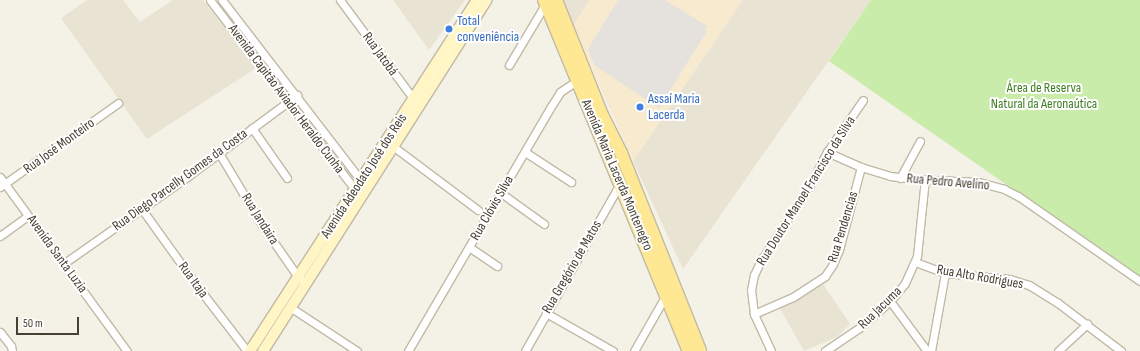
<!DOCTYPE html>
<html>
<head>
<meta charset="utf-8">
<style>
	body { margin:0 }
	#map { position:relative; width:1140px; height:351px; overflow:hidden; background:#f4f1e6; font-family:"Sofia Sans Condensed",sans-serif }
	div>[style] { position:absolute }
	.residential>* { inset:0; background:#e9e3d3 }
	.commercial>* { inset:0; background:#f8eacf }
	.green>* { inset:0; background:#caecab }
	.parking>* { inset:0; background:#e5e2de }
	.roads { filter:drop-shadow(1px 0 #c0baa7) drop-shadow(-1px 0 #c0baa7) drop-shadow(0 1px #c0baa7) drop-shadow(0 -1px #c0baa7) }
	.minor>* { height:7px; margin:-3.5px; padding:0 3.5px; transform-origin:3.5px; border-radius:3.5px; background:#fff }
	.secondary>* { height:10px; margin:-5px; padding:0 5px; transform-origin:5px; border-radius:5px; background:#fff5c5 }
	.primary>* { height:12px; margin:-6px; padding:0 6px; transform-origin:6px; border-radius:6px; background:#ffe894 }
	.dots>* { width:11px; height:11px; translate:-50% -50%; box-sizing:border-box; border:2px solid #fff; border-radius:50% }
	span { translate:-50% -50%; white-space:nowrap; text-align:center; line-height:1.15; -webkit-text-stroke:4px #fff; paint-order:stroke }
	.shop-label { font-size:14px; color:#366cbe }
	.left { translate:0 -50%; text-align:left }
	.street-label { font-size:14px; color:#474134 }
	.park-label { font-size:14px; color:#3f7e23 }
	.scale { position:absolute; left:16px; top:317px; width:63px; height:18px; box-sizing:border-box; border:2px solid #474134; border-top:0; padding-left:5px; font-size:12px; line-height:14px; white-space:nowrap; color:#474134; -webkit-text-stroke:3px #fff; paint-order:stroke }
</style>
</head>
<body>
<div id="map">
	<div class="residential">
		<div style="clip-path:polygon(87px 0,123px 0,140px 22px,173px 0,203px 0,256px 68px,147px 139px,61px 18px)"></div>
		<div style="clip-path:polygon(393px 0,465px 0,429px 50px)"></div>
		<div style="clip-path:polygon(563px 0,590px 0,573px 26px)"></div>
		<div style="clip-path:polygon(743px 0,871px 0,683px 269px,633px 161px)"></div>
		<div style="clip-path:polygon(823px 284px,850px 324px,837px 337px,804px 351px,779px 307px)"></div>
	</div>
	<div class="commercial">
		<div style="clip-path:polygon(590px 0,743px 0,633px 161px,573px 26px)"></div>
	</div>
	<div class="green">
		<div style="clip-path:polygon(871px 0,1140px 0,1140px 278px,829px 61px)"></div>
	</div>
	<div class="parking">
		<div style="clip-path:polygon(618px 0,665px 0,707px 26px,705px 29px,707px 31px,659px 108px,594px 65px,588px 49px)"></div>
	</div>
	<div class="roads">
		<div class="minor">
			<div style="left:210px;top:0;width:242px;rotate:52.6deg"></div>
			<div style="left:222px;top:0;width:231px;rotate:52.4deg"></div>
			<div style="left:340px;top:0;width:126px;rotate:53.4deg"></div>
			<div style="left:509px;top:65px;width:72px;rotate:-59.2deg"></div>
			<div style="left:252px;top:128px;width:61px;rotate:55deg"></div>
			<div style="left:390px;top:144px;width:110px;rotate:36.9deg"></div>
			<div style="left:525px;top:152px;width:55px;rotate:33.1deg"></div>
			<div style="left:827px;top:152px;width:37px;rotate:24deg"></div>
			<div style="left:861px;top:167px;width:30px;rotate:17deg"></div>
			<div style="left:890px;top:176px;width:23px;rotate:7deg"></div>
			<div style="left:913px;top:179px;width:65px;rotate:2.6deg"></div>
			<div style="left:978px;top:182px;width:27px;rotate:15deg"></div>
			<div style="left:1004px;top:189px;width:16px;rotate:27deg"></div>
			<div style="left:1018px;top:196px;width:149px;rotate:34.9deg"></div>
			<div style="left:219px;top:153px;width:84px;rotate:59.2deg"></div>
			<div style="left:262px;top:225px;width:63px;rotate:55.3deg"></div>
			<div style="left:298px;top:277px;width:9px;rotate:41deg"></div>
			<div style="left:0;top:177px;width:215px;rotate:53.9deg"></div>
			<div style="left:900px;top:178px;width:42px;rotate:-61.6deg"></div>
			<div style="left:0;top:187px;width:145px;rotate:-35.4deg"></div>
			<div style="left:501px;top:193px;width:53px;rotate:35.8deg"></div>
			<div style="left:141px;top:208px;width:96px;rotate:54.3deg"></div>
			<div style="left:197px;top:286px;width:82px;rotate:52.4deg"></div>
			<div style="left:0;top:236px;width:34px;rotate:-36deg"></div>
			<div style="left:469px;top:247px;width:34px;rotate:34deg"></div>
			<div style="left:915px;top:262px;width:32px;rotate:20deg"></div>
			<div style="left:945px;top:273px;width:65px;rotate:5.3deg"></div>
			<div style="left:1010px;top:279px;width:20px;rotate:18deg"></div>
			<div style="left:1029px;top:285px;width:34px;rotate:32deg"></div>
			<div style="left:1058px;top:303px;width:79px;rotate:37.3deg"></div>
			<div style="left:63px;top:264px;width:153px;rotate:-35.1deg"></div>
			<div style="left:188px;top:176px;width:136px;rotate:-36.6deg"></div>
			<div style="left:890px;top:301px;width:62px;rotate:53.5deg"></div>
			<div style="left:290px;top:307px;width:80px;rotate:33.3deg"></div>
			<div style="left:546px;top:313px;width:77px;rotate:29.6deg"></div>
			<div style="left:754px;top:314px;width:43px;rotate:-23.6deg"></div>
			<div style="left:793px;top:297px;width:38px;rotate:-33deg"></div>
			<div style="left:825px;top:276px;width:14px;rotate:-56deg"></div>
			<div style="left:833px;top:264px;width:15px;rotate:-67deg"></div>
			<div style="left:839px;top:250px;width:86px;rotate:-75.2deg"></div>
			<div style="left:0;top:332px;width:18px;rotate:52deg"></div>
			<div style="left:11px;top:346px;width:5px;rotate:79deg"></div>
			<div style="left:408px;top:351px;width:285px;rotate:-59.7deg"></div>
			<div style="left:552px;top:105px;width:15px;rotate:-58deg"></div>
			<div style="left:560px;top:92px;width:23px;rotate:-34deg"></div>
			<div style="left:525px;top:351px;width:192px;rotate:-60.4deg"></div>
			<div style="left:634px;top:351px;width:64px;rotate:-60.3deg"></div>
			<div style="left:771px;top:351px;width:41px;rotate:-114.7deg"></div>
			<div style="left:754px;top:314px;width:24px;rotate:-97deg"></div>
			<div style="left:751px;top:290px;width:15px;rotate:-79deg"></div>
			<div style="left:754px;top:275px;width:14px;rotate:-65deg"></div>
			<div style="left:760px;top:262px;width:92px;rotate:-57deg"></div>
			<div style="left:810px;top:185px;width:37px;rotate:-63deg"></div>
			<div style="left:827px;top:152px;width:63px;rotate:-55.3deg"></div>
			<div style="left:825px;top:351px;width:41px;rotate:-34.1deg"></div>
			<div style="left:859px;top:328px;width:41px;rotate:-41.1deg"></div>
			<div style="left:890px;top:301px;width:23px;rotate:-50deg"></div>
			<div style="left:905px;top:283px;width:30px;rotate:-66deg"></div>
			<div style="left:917px;top:256px;width:77px;rotate:-84.1deg"></div>
			<div style="left:931px;top:351px;width:79px;rotate:-79.8deg"></div>
			<div style="left:1058px;top:351px;width:40px;rotate:-43deg"></div>
		</div>
		<div class="secondary">
			<div style="left:250px;top:351px;width:418px;rotate:-57.1deg"></div>
			<div style="left:263px;top:351px;width:416px;rotate:-57.5deg"></div>
		</div>
		<div class="primary">
			<div style="left:544px;top:0;width:380px;rotate:67.6deg"></div>
			<div style="left:556px;top:0;width:124px;rotate:68.2deg"></div>
			<div style="left:602px;top:115px;width:42px;rotate:63.4deg"></div>
			<div style="left:621px;top:153px;width:213px;rotate:68.2deg"></div>
		</div>
	</div>
	<div class="dots">
		<div style="left:449px;top:29px;background:#3f7fe0"></div>
		<div style="left:640px;top:107px;background:#3f7fe0"></div>
	</div>
	<div class="shop-label">
		<span class="left" style="left:457px;top:29px">Total<br>conveniência</span>
		<span class="left" style="left:648px;top:107px">Assaí Maria<br>Lacerda</span>
	</div>
	<div class="street-label">
		<span style="left:380px;top:54px;rotate:54deg">Rua Jatobá</span>
		<span style="left:286px;top:99px;rotate:53deg">Avenida Capitão Aviador Heraldo Cunha</span>
		<span style="left:59px;top:146px;rotate:-36deg">Rua José Monteiro</span>
		<span style="left:617px;top:175px;rotate:67deg">Avenida Maria Lacerda Montenegro</span>
		<span style="left:364px;top:176px;rotate:-57deg">Avenida Adeodato José dos Reis</span>
		<span style="left:180px;top:180px;rotate:-36deg">Rua Diego Parcelly Gomes da Costa</span>
		<span style="left:948px;top:182px;rotate:5deg">Rua Pedro Avelino</span>
		<span style="left:806px;top:191px;rotate:-58deg">Rua Doutor Manoel Francisco da Silva</span>
		<span style="left:492px;top:208px;rotate:-60deg">Rua Clóvis Silva</span>
		<span style="left:260px;top:219px;rotate:58deg">Rua Jandaira</span>
		<span style="left:843px;top:227px;rotate:-73deg">Rua Pendencias</span>
		<span style="left:57px;top:254px;rotate:54deg">Avenida Santa Luzia</span>
		<span style="left:572px;top:267px;rotate:-60deg">Rua Gregório de Matos</span>
		<span style="left:980px;top:277px;rotate:10deg">Rua Alto Rodrigues</span>
		<span style="left:193px;top:280px;rotate:54deg">Rua Itaja</span>
		<span style="left:880px;top:308px;rotate:-44deg">Rua Jacuma</span>
	</div>
	<div class="park-label">
		<span style="left:1044px;top:96px">Área de Reserva<br>Natural da Aeronaútica</span>
	</div>
	<div class="scale">50 m</div>
</div>
</body>
</html>
